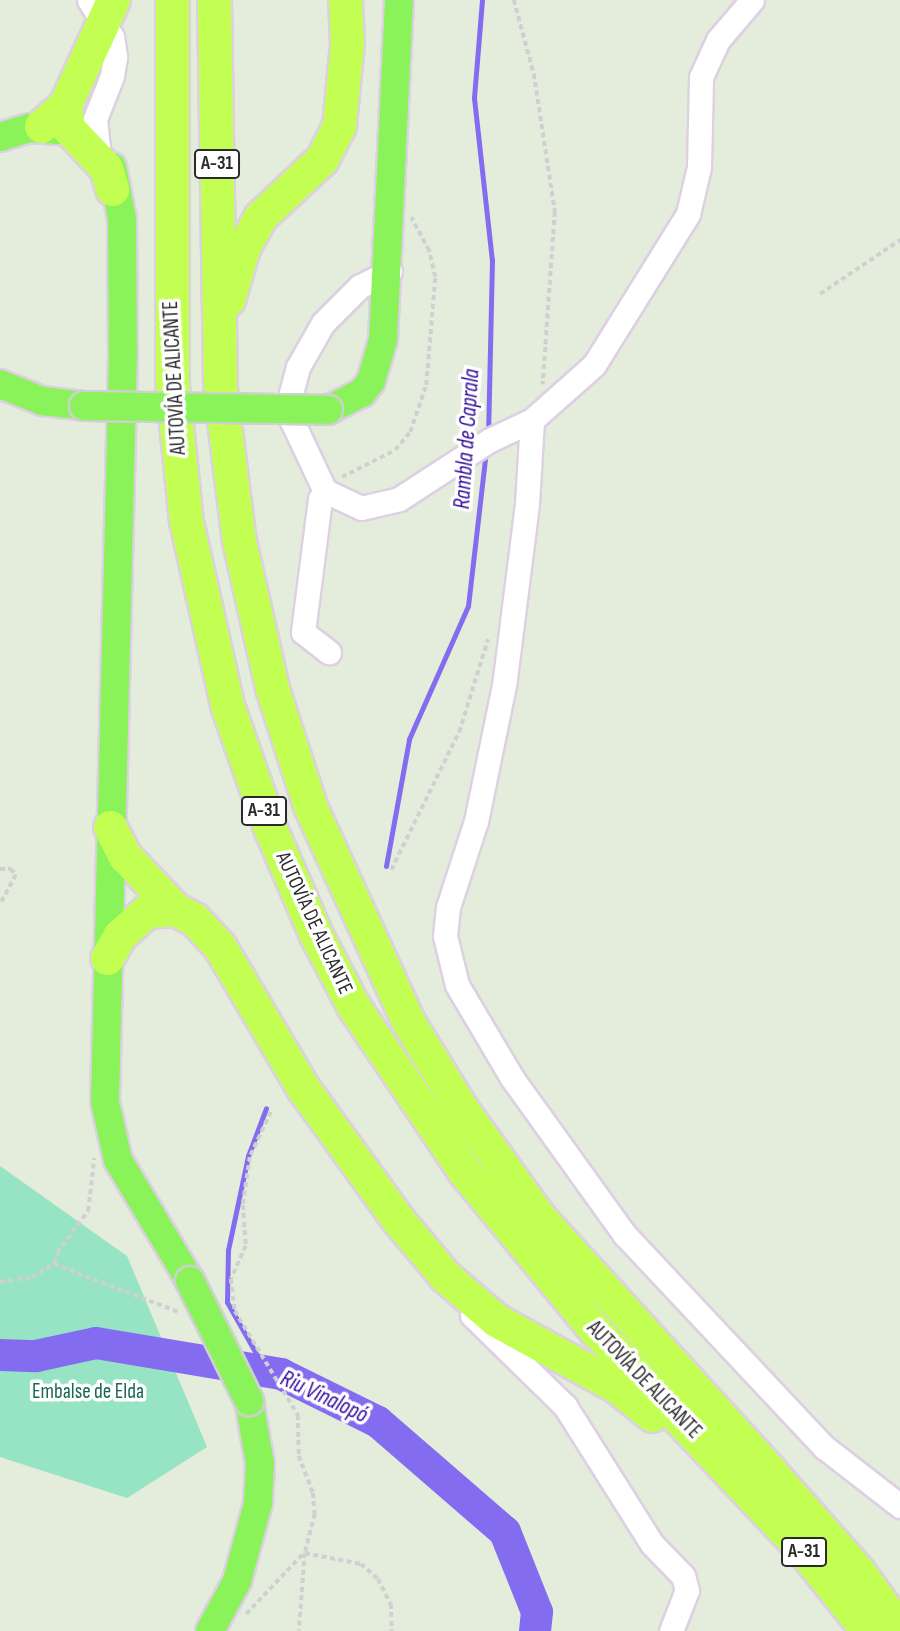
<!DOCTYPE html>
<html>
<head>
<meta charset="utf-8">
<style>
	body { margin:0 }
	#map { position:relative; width:900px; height:1631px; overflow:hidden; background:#e4ecdb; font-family:"Sofia Sans Condensed",sans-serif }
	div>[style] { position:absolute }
	.green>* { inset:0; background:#96e4c3 }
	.stream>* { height:5px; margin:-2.5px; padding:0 2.5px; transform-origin:2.5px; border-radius:2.5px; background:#846cf1 }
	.river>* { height:32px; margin:-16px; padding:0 16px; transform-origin:16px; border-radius:16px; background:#846cf1 }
	.path>* { height:3.5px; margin-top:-1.75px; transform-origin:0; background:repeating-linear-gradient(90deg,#d0d0d0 0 5px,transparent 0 8.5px) }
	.roads { filter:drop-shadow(2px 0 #ded0e3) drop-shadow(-2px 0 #ded0e3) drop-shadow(0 2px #ded0e3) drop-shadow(0 -2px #ded0e3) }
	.minor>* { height:23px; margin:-11.5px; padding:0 11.5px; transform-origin:11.5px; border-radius:11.5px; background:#fff }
	.major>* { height:28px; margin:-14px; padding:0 14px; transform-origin:14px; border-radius:14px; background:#8af359 }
	.highway>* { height:33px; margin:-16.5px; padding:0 16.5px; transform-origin:16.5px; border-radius:16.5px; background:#c3ff53 }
	.bridges { filter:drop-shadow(2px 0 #d0d0d0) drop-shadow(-2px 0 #d0d0d0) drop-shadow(0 2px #d0d0d0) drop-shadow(0 -2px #d0d0d0) }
	.major-bridge>* { height:28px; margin:-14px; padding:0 14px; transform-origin:14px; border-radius:14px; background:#8af359 }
	span { translate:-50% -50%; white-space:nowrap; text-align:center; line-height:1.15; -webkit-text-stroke:7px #fff; paint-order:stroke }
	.shield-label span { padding:2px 5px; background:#fff; border:2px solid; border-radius:5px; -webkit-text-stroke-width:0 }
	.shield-label { font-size:19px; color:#2a2a2a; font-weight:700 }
	.street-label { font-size:21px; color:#2a2a2a }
	.park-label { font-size:21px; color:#186851 }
	.water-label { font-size:23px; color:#310a9d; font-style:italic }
</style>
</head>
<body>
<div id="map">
	<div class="green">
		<div style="clip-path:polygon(0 1166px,127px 1256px,207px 1447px,127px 1498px,0 1457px)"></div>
	</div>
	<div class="stream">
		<div style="left:482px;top:0;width:98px;rotate:94.7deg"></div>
		<div style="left:474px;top:98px;width:163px;rotate:83.7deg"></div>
		<div style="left:492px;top:260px;width:173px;rotate:91.3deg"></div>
		<div style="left:386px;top:866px;width:129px;rotate:-79.7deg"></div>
		<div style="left:409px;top:739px;width:145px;rotate:-66.1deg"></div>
		<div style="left:468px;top:606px;width:157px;rotate:-83.4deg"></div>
		<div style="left:266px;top:1371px;width:79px;rotate:-119.5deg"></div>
		<div style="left:227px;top:1302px;width:52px;rotate:-88.9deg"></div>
		<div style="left:228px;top:1250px;width:96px;rotate:-78deg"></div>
		<div style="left:248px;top:1156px;width:51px;rotate:-69.4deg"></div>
	</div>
	<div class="river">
		<div style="left:0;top:1355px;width:36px;rotate:2deg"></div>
		<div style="left:36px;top:1356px;width:61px;rotate:-12.2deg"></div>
		<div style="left:96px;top:1343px;width:188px;rotate:9.5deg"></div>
		<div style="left:281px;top:1374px;width:108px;rotate:26.3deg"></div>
		<div style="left:378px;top:1422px;width:168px;rotate:40.9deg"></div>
		<div style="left:505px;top:1532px;width:86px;rotate:68.2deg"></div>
		<div style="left:537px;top:1612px;width:19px;rotate:96deg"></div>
	</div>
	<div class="path">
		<div style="left:514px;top:0;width:77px;rotate:74.9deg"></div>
		<div style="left:534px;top:74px;width:140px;rotate:81.3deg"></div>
		<div style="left:555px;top:212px;width:173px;rotate:94deg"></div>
		<div style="left:820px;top:294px;width:97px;rotate:-34deg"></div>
		<div style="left:342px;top:477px;width:59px;rotate:-27deg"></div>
		<div style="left:395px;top:450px;width:23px;rotate:-50deg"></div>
		<div style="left:410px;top:432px;width:50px;rotate:-71.2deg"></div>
		<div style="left:426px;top:385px;width:108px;rotate:-85.2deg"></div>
		<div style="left:435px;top:277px;width:27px;rotate:-103deg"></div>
		<div style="left:429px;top:251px;width:38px;rotate:-118deg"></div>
		<div style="left:0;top:869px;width:11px"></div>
		<div style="left:11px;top:869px;width:8px;rotate:50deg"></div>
		<div style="left:16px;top:875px;width:34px;rotate:118deg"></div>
		<div style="left:391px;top:870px;width:154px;rotate:-63.8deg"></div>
		<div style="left:459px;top:732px;width:97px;rotate:-72.7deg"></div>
		<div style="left:271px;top:1112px;width:50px;rotate:115deg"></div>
		<div style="left:250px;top:1157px;width:49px;rotate:98.3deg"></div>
		<div style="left:243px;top:1205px;width:41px;rotate:85.8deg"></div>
		<div style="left:246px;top:1246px;width:36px;rotate:114deg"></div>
		<div style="left:231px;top:1279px;width:32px;rotate:83deg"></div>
		<div style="left:235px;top:1311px;width:122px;rotate:58.8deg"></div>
		<div style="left:298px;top:1415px;width:41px;rotate:88.6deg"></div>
		<div style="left:299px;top:1456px;width:40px;rotate:69deg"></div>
		<div style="left:313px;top:1493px;width:21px;rotate:85deg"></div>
		<div style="left:315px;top:1514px;width:40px;rotate:104.4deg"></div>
		<div style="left:305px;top:1553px;width:78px;rotate:94.4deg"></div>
		<div style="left:54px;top:1264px;width:11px;rotate:-75deg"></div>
		<div style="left:57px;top:1253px;width:52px;rotate:-53.6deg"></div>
		<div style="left:88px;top:1211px;width:53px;rotate:-83.5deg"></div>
		<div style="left:0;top:1282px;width:32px;rotate:-9deg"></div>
		<div style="left:32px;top:1277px;width:26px;rotate:-31deg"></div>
		<div style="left:54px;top:1264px;width:136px;rotate:21.1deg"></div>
		<div style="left:305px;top:1553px;width:57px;rotate:11.1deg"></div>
		<div style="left:361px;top:1564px;width:23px;rotate:41deg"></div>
		<div style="left:378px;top:1579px;width:28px;rotate:63deg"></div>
		<div style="left:391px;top:1604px;width:27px;rotate:88deg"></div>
		<div style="left:246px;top:1614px;width:83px;rotate:-46.5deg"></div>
	</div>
	<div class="roads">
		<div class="minor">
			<div style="left:89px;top:0;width:44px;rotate:58.1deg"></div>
			<div style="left:112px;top:37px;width:20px;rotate:81deg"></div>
			<div style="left:115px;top:57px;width:19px;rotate:99deg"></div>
			<div style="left:112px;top:76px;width:46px;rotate:111.6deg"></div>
			<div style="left:95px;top:119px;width:29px;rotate:84deg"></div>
			<div style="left:390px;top:271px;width:34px;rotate:153deg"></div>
			<div style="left:360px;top:286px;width:52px;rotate:135deg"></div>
			<div style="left:323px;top:323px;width:51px;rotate:119.6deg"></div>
			<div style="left:298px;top:367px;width:28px;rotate:105deg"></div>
			<div style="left:291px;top:394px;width:27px;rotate:88deg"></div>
			<div style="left:292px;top:421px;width:77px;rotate:64.8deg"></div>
			<div style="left:325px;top:491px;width:40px;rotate:25deg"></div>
			<div style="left:361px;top:508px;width:39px;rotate:-13deg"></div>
			<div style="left:399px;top:499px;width:108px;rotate:-33deg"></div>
			<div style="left:490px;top:440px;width:47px;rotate:-25.5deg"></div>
			<div style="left:532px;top:420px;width:83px;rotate:-41.6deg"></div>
			<div style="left:594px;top:365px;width:178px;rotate:-58.1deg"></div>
			<div style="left:688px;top:214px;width:48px;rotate:-76.8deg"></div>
			<div style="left:699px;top:167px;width:90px;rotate:-88.7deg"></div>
			<div style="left:701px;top:77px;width:41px;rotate:-65.3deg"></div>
			<div style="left:718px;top:40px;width:52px;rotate:-49.6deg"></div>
			<div style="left:532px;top:420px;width:84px;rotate:93.4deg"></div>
			<div style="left:527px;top:504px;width:182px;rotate:97.2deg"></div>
			<div style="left:504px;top:685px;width:139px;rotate:101.6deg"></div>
			<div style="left:476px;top:821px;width:90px;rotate:108deg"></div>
			<div style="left:448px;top:907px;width:29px;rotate:96deg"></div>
			<div style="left:445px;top:936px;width:50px;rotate:76.2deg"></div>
			<div style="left:457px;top:985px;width:108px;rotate:59.4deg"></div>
			<div style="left:512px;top:1078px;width:193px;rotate:54.3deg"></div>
			<div style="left:625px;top:1235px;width:291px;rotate:46.8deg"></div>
			<div style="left:824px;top:1447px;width:96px;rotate:37.8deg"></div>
			<div style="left:325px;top:491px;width:9px;rotate:122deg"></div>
			<div style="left:320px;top:499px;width:134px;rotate:97.3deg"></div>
			<div style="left:303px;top:632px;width:33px;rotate:38deg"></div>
			<div style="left:472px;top:1315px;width:130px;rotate:44.4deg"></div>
			<div style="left:565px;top:1406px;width:163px;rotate:57.8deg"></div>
			<div style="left:652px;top:1544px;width:45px;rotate:45.9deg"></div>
			<div style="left:683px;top:1576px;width:15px;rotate:74deg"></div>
			<div style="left:687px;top:1590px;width:44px;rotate:111.3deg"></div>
		</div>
		<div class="major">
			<div style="left:0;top:137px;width:31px;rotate:-17deg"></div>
			<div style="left:30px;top:128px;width:32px;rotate:4deg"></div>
			<div style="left:112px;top:167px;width:53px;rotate:79.1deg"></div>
			<div style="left:122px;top:219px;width:134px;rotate:89.6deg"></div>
			<div style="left:123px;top:353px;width:749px;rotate:91.38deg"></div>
			<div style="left:105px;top:1102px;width:59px;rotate:77.4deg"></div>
			<div style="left:118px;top:1160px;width:141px;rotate:59.2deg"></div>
			<div style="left:0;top:384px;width:45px;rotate:22deg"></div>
			<div style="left:42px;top:401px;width:42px;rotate:6.8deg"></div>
			<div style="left:328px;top:410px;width:38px;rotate:-27deg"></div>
			<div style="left:362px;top:393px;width:15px;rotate:-53deg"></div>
			<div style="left:371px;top:381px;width:43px;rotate:-73.7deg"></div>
			<div style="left:383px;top:340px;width:340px;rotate:-87.3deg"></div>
			<div style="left:210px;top:1631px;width:57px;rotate:-61.6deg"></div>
			<div style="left:237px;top:1581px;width:81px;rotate:-74.9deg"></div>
			<div style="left:258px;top:1503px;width:39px;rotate:-87deg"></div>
			<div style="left:260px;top:1464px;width:64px;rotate:-99.9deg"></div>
		</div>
		<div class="highway">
			<div style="left:172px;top:0;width:384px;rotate:90deg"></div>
			<div style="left:172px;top:384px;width:138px;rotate:84.2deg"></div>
			<div style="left:186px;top:521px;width:189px;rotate:77.4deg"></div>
			<div style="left:227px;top:705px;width:130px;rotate:70.7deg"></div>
			<div style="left:270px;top:828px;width:116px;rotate:66.7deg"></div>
			<div style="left:316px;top:935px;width:81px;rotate:62.2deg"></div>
			<div style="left:354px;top:1007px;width:197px;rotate:56.1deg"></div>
			<div style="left:464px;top:1171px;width:207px;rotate:50.5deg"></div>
			<div style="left:596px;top:1331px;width:301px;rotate:46.6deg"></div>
			<div style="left:803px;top:1550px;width:104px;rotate:51.3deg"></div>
			<div style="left:214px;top:0;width:389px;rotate:89.1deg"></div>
			<div style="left:220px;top:389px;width:153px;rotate:82.9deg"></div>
			<div style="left:239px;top:541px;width:151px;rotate:77.3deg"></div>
			<div style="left:272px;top:688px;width:124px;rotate:72.1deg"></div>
			<div style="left:310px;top:806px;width:239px;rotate:65.5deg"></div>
			<div style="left:409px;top:1023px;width:100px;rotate:58.5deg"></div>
			<div style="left:461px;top:1108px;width:134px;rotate:54.4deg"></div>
			<div style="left:539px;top:1217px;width:341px;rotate:47.7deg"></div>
			<div style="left:768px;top:1469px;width:136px;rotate:48.6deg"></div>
			<div style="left:858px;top:1571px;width:72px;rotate:54.1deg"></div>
			<div style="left:65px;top:105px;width:23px;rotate:83deg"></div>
			<div style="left:68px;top:128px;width:55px;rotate:46.5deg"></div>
			<div style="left:106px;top:168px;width:22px;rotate:74deg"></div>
			<div style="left:41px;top:126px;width:32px;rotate:-41deg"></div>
			<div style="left:65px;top:105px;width:115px;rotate:-65.4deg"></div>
			<div style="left:228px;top:300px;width:54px;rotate:-73.9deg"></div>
			<div style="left:243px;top:248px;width:35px;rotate:-61deg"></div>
			<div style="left:260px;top:217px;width:85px;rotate:-43.1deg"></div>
			<div style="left:322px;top:159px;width:38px;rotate:-63deg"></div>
			<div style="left:339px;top:125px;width:82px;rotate:-84.4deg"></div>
			<div style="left:347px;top:43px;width:43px;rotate:-92.7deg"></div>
			<div style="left:110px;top:827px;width:33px;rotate:63deg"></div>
			<div style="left:125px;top:856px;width:73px;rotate:46.7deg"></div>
			<div style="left:107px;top:958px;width:25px;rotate:-61deg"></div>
			<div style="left:119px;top:936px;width:38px;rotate:-42deg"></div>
			<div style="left:147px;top:911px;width:28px;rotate:-4deg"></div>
			<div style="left:175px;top:909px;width:21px;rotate:28deg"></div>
			<div style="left:194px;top:919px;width:38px;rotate:47deg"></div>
			<div style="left:220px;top:947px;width:164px;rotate:59.5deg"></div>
			<div style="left:303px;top:1088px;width:164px;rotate:54.2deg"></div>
			<div style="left:399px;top:1221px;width:72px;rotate:50.1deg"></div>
			<div style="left:445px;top:1276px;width:67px;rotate:40.8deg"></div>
			<div style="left:496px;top:1320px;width:137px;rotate:28.8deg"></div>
			<div style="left:616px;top:1386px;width:46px;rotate:38.9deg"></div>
		</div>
	</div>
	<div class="bridges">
		<div class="major-bridge">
			<div style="left:84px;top:406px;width:244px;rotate:0.9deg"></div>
			<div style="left:190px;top:1281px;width:134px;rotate:63.8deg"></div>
		</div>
	</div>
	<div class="shield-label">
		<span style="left:217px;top:164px">A-31</span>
		<span style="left:264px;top:811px">A-31</span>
		<span style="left:804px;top:1552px">A-31</span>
	</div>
	<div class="street-label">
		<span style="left:175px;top:378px;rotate:-93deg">AUTOVÍA DE ALICANTE</span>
		<span style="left:314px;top:923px;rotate:65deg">AUTOVÍA DE ALICANTE</span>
		<span style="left:644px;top:1380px;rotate:46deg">AUTOVÍA DE ALICANTE</span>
	</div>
	<div class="park-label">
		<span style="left:88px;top:1392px">Embalse de Elda</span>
	</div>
	<div class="water-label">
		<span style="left:467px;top:439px;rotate:-86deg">Rambla de Caprala</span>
		<span style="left:324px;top:1397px;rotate:25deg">Riu Vinalopó</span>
	</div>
</div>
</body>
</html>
